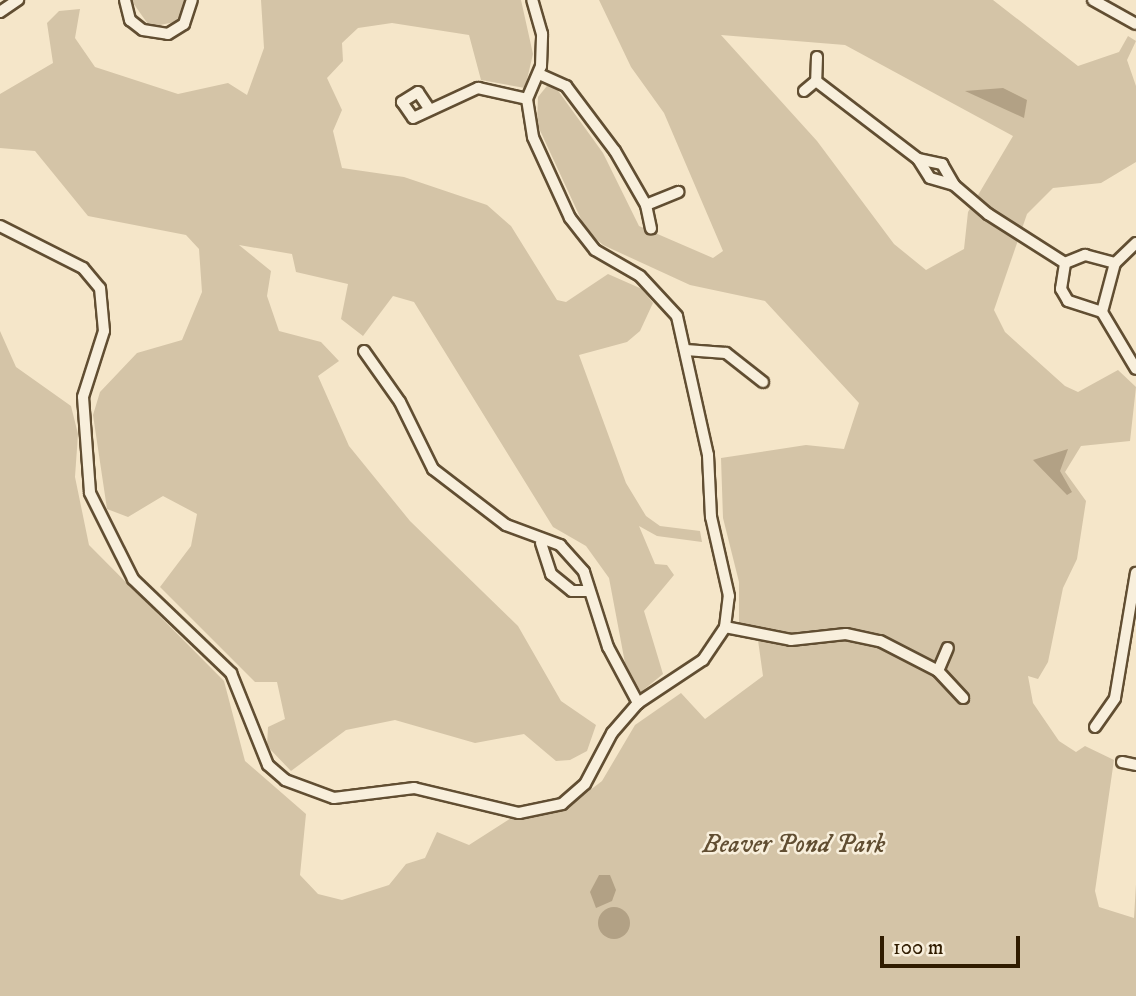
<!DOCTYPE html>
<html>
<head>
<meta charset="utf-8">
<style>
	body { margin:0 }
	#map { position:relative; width:1136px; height:996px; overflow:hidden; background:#f5e6c9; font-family:"IM FELL DW Pica",serif }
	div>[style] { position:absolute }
	.green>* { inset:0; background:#d4c4a7 }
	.water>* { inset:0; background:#b2a185 }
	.round { border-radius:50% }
	.roads { filter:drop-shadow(2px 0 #614e32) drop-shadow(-2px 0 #614e32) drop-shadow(0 2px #614e32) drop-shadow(0 -2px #614e32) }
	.minor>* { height:10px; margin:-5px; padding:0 5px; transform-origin:5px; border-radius:5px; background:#f8efdc }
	span { translate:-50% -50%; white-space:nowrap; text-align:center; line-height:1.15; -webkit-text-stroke:5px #f8efdc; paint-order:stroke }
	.park-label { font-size:26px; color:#614e32; font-style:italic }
	.scale { position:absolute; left:880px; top:936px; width:140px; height:32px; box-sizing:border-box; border:4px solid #301c00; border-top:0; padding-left:9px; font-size:21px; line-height:24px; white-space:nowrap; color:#301c00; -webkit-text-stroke:5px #f8efdc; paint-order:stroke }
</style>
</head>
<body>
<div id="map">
	<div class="green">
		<div style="clip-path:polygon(131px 0,186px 0,187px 5px,175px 22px,150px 27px)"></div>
		<div style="clip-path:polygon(261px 0,521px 0,533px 54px,525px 88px,481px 80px,469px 35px,392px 23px,358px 28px,342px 43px,343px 61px,327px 78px,342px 110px,333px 131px,342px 168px,404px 177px,487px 205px,511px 226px,557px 300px,566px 302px,608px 274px,642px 289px,653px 303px,640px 331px,627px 342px,579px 355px,626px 483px,646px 516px,660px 526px,700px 531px,702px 542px,657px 536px,639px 526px,655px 564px,667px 565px,674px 575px,644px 611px,663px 674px,641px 692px,625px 663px,609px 578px,586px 546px,553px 527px,414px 302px,393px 296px,363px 336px,341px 319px,348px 284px,296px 272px,292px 254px,239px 245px,271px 271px,267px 296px,279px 331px,321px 342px,339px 361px,318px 376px,349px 446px,410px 521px,518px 626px,561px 701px,596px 725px,587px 751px,570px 760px,556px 761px,524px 734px,475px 743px,395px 720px,346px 730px,291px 771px,267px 746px,268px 727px,285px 719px,277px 682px,255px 682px,160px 587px,191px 546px,197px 514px,163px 496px,128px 517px,107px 509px,93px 415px,100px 392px,137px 353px,182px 340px,202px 292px,199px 249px,186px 235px,88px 216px,35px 151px,0 148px,0 94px,53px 63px,47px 23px,59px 11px,80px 9px,75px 38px,95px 67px,178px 94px,228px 83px,247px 95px,264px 48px)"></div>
		<div style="clip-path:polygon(evenodd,599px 0,993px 0,1078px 66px,1119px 52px,1128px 36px,1136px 41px,1127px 60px,1136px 86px,1136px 162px,1101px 183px,1053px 188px,1027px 214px,994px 310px,1005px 332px,1065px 386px,1078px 392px,1118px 370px,1136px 387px,1130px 441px,1081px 446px,1065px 472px,1086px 501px,1077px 559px,1063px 588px,1048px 662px,1038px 679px,1028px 676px,1033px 703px,1059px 741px,1076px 752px,1085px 746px,1114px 760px,1095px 891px,1099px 907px,1134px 918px,1136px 884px,1136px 996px,0 996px,0 331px,16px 367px,71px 406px,78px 434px,75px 477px,89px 545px,224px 681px,245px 761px,306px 814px,300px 875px,318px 894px,342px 900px,389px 885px,406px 864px,425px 858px,437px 832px,469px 845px,511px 818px,568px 807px,602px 781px,635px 725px,681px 693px,705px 719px,763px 676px,757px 633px,739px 627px,739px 582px,723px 518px,721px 458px,806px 445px,844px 449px,859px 403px,765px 301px,690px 285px,603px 245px,586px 230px,537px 124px,538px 97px,551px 81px,603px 153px,639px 226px,713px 258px,723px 251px,664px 113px,631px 67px,599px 0,721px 35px,845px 45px,1013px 136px,968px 212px,964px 249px,926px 270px,894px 244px,817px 141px,721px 35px)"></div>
	</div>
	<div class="water">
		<div style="clip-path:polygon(1003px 88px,1027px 100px,1024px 118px,965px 91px)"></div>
		<div style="clip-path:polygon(1068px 449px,1060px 471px,1072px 492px,1067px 495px,1033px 460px)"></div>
		<div style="clip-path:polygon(599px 875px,610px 875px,616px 890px,612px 901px,596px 908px,590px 892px)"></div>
		<div class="round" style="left:598px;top:907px;width:32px;height:32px"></div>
	</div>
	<div class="roads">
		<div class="minor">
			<div style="left:125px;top:0;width:21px;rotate:76deg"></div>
			<div style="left:130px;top:20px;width:16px;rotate:38deg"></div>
			<div style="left:143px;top:30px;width:25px;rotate:9deg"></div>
			<div style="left:168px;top:34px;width:19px;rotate:-32deg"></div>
			<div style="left:184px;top:24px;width:25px;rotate:-72deg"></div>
			<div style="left:1093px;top:0;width:49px;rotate:29.2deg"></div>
			<div style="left:0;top:12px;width:22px;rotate:-34deg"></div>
			<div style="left:817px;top:57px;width:24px;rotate:92deg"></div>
			<div style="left:816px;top:81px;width:128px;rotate:37.4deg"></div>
			<div style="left:918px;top:159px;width:22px;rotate:58deg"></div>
			<div style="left:930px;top:178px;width:25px;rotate:16deg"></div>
			<div style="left:539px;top:74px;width:30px;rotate:24deg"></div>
			<div style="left:566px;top:86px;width:81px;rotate:53deg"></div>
			<div style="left:615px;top:151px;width:62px;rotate:60.1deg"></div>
			<div style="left:646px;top:205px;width:24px;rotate:78deg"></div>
			<div style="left:804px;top:91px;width:16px;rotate:-40deg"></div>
			<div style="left:428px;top:107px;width:18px;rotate:-124deg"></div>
			<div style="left:418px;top:92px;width:19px;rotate:148deg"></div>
			<div style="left:402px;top:102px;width:19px;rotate:55deg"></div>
			<div style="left:413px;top:118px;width:72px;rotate:-24.8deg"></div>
			<div style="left:478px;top:88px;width:50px;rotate:12.7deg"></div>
			<div style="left:918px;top:159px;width:25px;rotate:12deg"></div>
			<div style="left:942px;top:164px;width:24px;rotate:60deg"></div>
			<div style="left:954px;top:185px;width:45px;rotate:40.5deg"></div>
			<div style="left:988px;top:214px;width:91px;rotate:32.5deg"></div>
			<div style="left:646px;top:205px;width:35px;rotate:-22deg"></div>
			<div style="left:0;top:226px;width:93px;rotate:26.8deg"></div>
			<div style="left:83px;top:268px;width:26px;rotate:50deg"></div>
			<div style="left:100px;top:288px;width:43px;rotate:84.7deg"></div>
			<div style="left:104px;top:331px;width:69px;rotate:107.7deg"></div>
			<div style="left:83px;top:397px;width:96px;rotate:85.8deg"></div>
			<div style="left:90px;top:493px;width:96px;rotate:63.4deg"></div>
			<div style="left:133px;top:579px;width:136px;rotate:43.8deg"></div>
			<div style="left:231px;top:673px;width:99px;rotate:68.1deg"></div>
			<div style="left:268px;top:765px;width:23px;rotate:41deg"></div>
			<div style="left:285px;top:780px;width:52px;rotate:20.2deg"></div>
			<div style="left:334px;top:798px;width:81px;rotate:-7.1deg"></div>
			<div style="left:414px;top:788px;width:108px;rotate:13.4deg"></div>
			<div style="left:519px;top:813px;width:44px;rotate:-11.8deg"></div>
			<div style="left:562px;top:804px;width:30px;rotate:-41deg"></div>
			<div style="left:585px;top:784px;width:58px;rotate:-62.1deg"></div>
			<div style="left:612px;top:733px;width:40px;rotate:-49deg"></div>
			<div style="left:638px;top:703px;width:78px;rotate:-33.5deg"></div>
			<div style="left:703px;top:660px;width:40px;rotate:-56deg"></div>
			<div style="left:725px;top:627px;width:31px;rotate:-83deg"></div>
			<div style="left:729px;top:596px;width:81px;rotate:-102.8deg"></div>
			<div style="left:711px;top:517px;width:62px;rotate:-92.8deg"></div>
			<div style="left:708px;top:455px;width:142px;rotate:-102.6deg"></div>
			<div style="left:677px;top:316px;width:54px;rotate:-132.8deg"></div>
			<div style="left:640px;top:276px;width:52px;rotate:-150deg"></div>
			<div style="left:595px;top:250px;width:41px;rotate:-128deg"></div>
			<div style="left:570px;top:218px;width:89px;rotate:-114.6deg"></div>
			<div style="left:533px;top:137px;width:38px;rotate:-99deg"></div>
			<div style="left:527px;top:99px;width:36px;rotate:-67deg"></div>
			<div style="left:541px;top:66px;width:32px;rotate:-88deg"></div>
			<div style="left:542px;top:34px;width:35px;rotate:-106deg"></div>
			<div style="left:1136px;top:243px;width:29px;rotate:136deg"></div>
			<div style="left:1115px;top:263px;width:51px;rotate:104.9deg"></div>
			<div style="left:1102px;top:312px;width:66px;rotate:59.2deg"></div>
			<div style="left:1102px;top:312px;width:36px;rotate:-162deg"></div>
			<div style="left:1068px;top:301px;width:14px;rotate:-120deg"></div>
			<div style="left:1061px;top:289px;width:26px;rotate:-81deg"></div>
			<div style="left:1065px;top:263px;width:22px;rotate:-22deg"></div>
			<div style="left:1085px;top:255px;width:31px;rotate:15deg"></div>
			<div style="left:686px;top:350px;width:40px;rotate:4.3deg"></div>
			<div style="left:726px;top:353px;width:47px;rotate:38.1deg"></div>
			<div style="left:364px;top:351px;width:62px;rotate:54.8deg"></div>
			<div style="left:400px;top:402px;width:75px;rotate:63.8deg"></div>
			<div style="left:433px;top:469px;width:92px;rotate:37.5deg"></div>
			<div style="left:506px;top:525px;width:58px;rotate:20.3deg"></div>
			<div style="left:560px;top:545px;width:36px;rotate:48deg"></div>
			<div style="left:584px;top:572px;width:79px;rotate:72.3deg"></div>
			<div style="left:608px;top:647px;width:64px;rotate:61.8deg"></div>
			<div style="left:541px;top:543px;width:33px;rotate:72deg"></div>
			<div style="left:551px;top:574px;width:27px;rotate:39deg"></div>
			<div style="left:572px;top:591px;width:17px"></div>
			<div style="left:725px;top:627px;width:67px;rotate:11.1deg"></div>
			<div style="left:791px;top:640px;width:55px;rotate:-6.2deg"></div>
			<div style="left:846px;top:634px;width:35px;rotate:12deg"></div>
			<div style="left:880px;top:641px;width:65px;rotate:27.3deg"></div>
			<div style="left:938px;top:671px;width:37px;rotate:47deg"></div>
			<div style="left:938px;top:671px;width:25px;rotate:-67deg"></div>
			<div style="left:1095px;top:727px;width:35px;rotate:-55deg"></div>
			<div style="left:1115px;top:698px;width:127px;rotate:-80.5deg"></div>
			<div style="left:1122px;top:762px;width:14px;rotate:12deg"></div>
		</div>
	</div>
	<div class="park-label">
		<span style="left:794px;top:845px">Beaver Pond Park</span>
	</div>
	<div class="scale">100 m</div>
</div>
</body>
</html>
